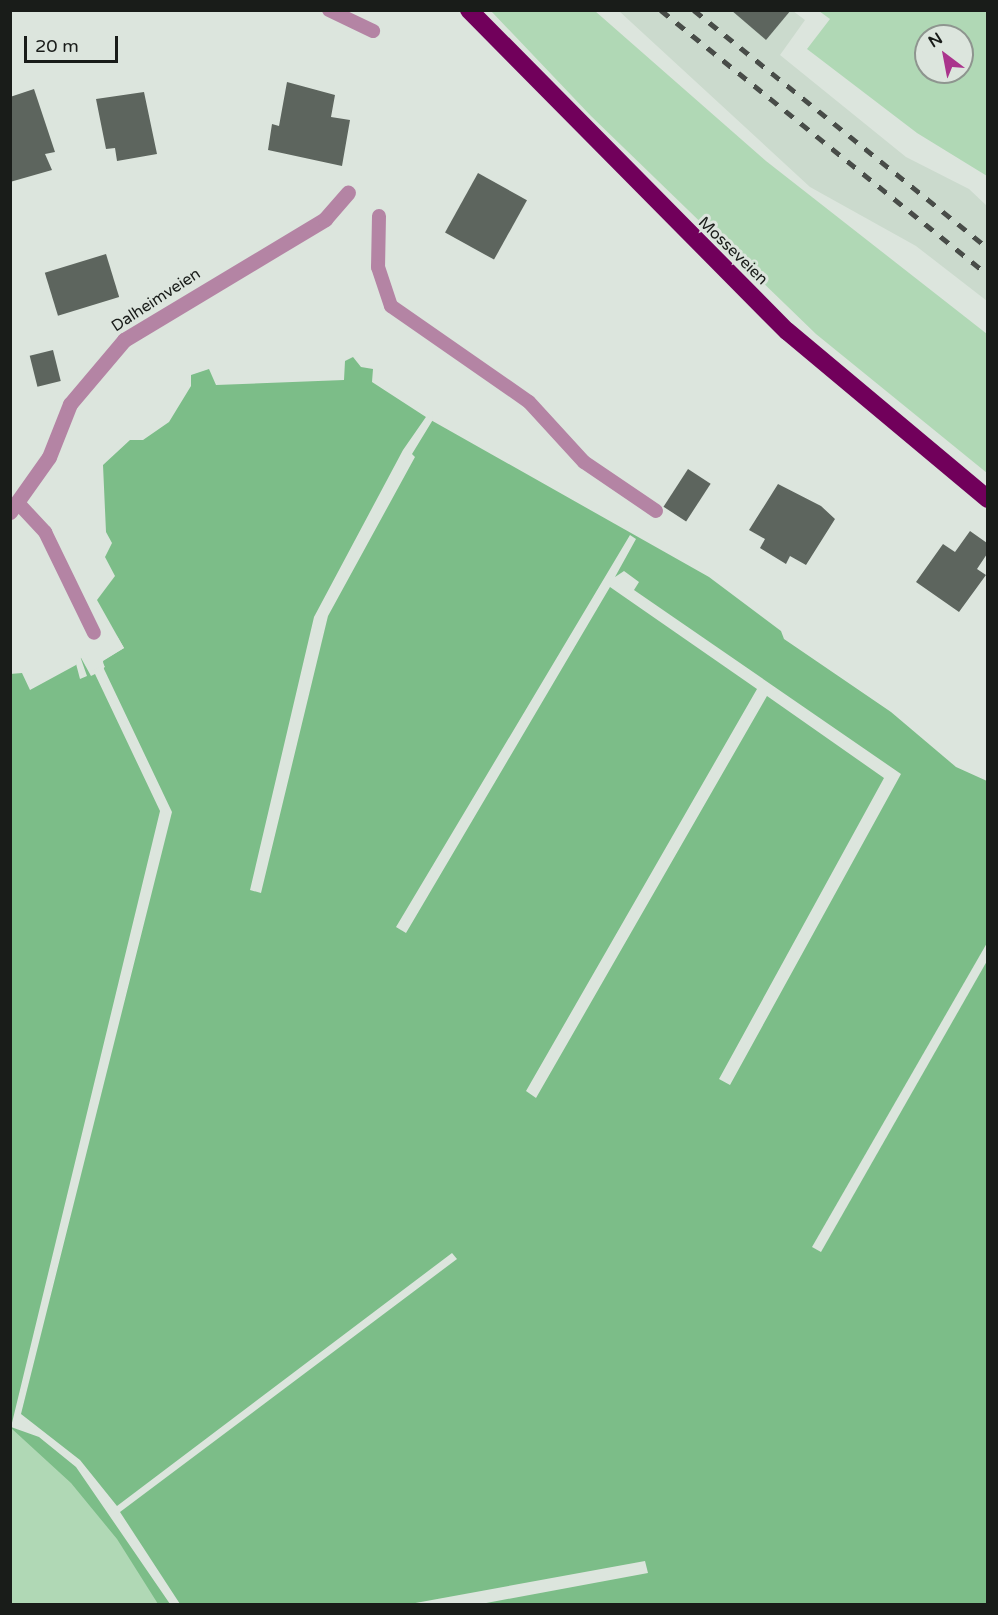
<!DOCTYPE html>
<html>
<head>
<meta charset="utf-8">
<style>
	body { margin:0 }
	#map { position:relative; width:998px; height:1615px; overflow:hidden; background:#dce5dd; font-family:"Varela Round",sans-serif }
	div>[style] { position:absolute }
	.built>* { inset:0; background:#cbdacd }
	.green>* { inset:0; background:#b0d8b5 }
	.water>* { inset:0; background:#7cbd88 }
	.pier>* { inset:0; background:#dce5dd }
	.building>* { inset:0; background:#5d655e; transform-origin:0 0 }
	.lane>* { height:14px; margin:-7px; padding:0 7px; transform-origin:7px; border-radius:7px; background:#b484a4 }
	.street>* { height:15px; margin:-7.5px; padding:0 7.5px; transform-origin:7.5px; border-radius:7.5px; background:#b484a4 }
	.highway>* { height:18px; margin:-9px; padding:0 9px; transform-origin:9px; border-radius:9px; background:#71005b }
	.rail>* { height:4.5px; margin-top:-2.25px; transform-origin:0; background:repeating-linear-gradient(90deg,#484c48 0 10px,transparent 0 20px) }
	span { translate:-50% -50%; white-space:nowrap; text-align:center; line-height:1.15; -webkit-text-stroke:6px #dce5dd; paint-order:stroke }
	.street-label { font-size:16px; color:#191c19 }
	.frame { position:absolute; inset:0; border:12px solid #191c19; pointer-events:none }
	.north { position:absolute; left:914px; top:24px; width:60px; height:60px; box-sizing:border-box; background:#dce5dd; border:2px solid #8e958f; border-radius:50%; rotate:328deg; font-size:16px; font-weight:700; line-height:24px; text-align:center; color:#191c19 }
	.north::after { content:''; display:block; margin:auto; width:21px; height:27px; background:#aa348c; clip-path:polygon(50% 0,100% 100%,50% 72%,0 100%) }
	.scale { position:absolute; left:24px; top:36px; width:94px; height:27px; box-sizing:border-box; border:3px solid #191c19; border-top:0; padding-left:8px; font-size:18px; line-height:21px; white-space:nowrap; color:#191c19; -webkit-text-stroke:4px #dce5dd; paint-order:stroke }
</style>
</head>
<body>
<div id="map">
	<div class="built">
		<div style="clip-path:polygon(619px 11px,793px 11px,805px 20px,780px 55px,906px 157px,969px 189px,987px 206px,987px 301px,916px 246px,810px 187px)"></div>
	</div>
	<div class="green">
		<div style="clip-path:polygon(491px 11px,595px 11px,766px 161px,987px 334px,987px 473px,816px 334px,591px 116px)"></div>
		<div style="clip-path:polygon(evenodd,819px 11px,987px 11px,987px 176px,917px 133px,807px 49px,830px 19px,819px 11px,926px 36px,962px 36px,962px 72px,926px 72px,926px 36px)"></div>
		<div style="clip-path:polygon(10px 1426px,32px 1430px,177px 1604px,11px 1604px)"></div>
	</div>
	<div class="water">
		<div style="clip-path:polygon(353px 357px,361px 367px,373px 369px,372px 382px,429px 419px,709px 577px,781px 631px,784px 639px,891px 712px,956px 767px,987px 781px,987px 1604px,158px 1604px,117px 1539px,71px 1483px,11px 1428px,10px 674px,22px 673px,30px 690px,76px 665px,82px 656px,92px 675px,105px 667px,102px 661px,124px 648px,97px 600px,115px 576px,105px 557px,112px 543px,106px 532px,103px 465px,130px 440px,143px 440px,169px 422px,191px 386px,191px 375px,209px 369px,216px 385px,344px 380px,345px 361px)"></div>
	</div>
	<div class="pier">
		<div style="clip-path:polygon(428px 414px,434px 418px,412px 454px,415px 457px,328px 616px,261px 893px,250px 890px,314px 617px,403px 450px)"></div>
		<div style="clip-path:polygon(630px 535px,636px 539px,615px 577px,624px 571px,639px 582px,634px 590px,901px 774px,730px 1085px,719px 1079px,884px 778px,767px 696px,536px 1098px,526px 1091px,757px 689px,610px 587px,406px 933px,396px 927px)"></div>
		<div style="clip-path:polygon(117px 636px,124px 648px,103px 661px,104px 669px,172px 812px,21px 1414px,80px 1460px,117px 1506px,452px 1253px,457px 1259px,120px 1512px,180px 1604px,170px 1604px,76px 1467px,39px 1437px,11px 1427px,160px 811px,95px 674px,91px 676px,80px 656px,87px 676px,80px 679px,75px 660px,82px 653px,92px 671px,102px 666px,100px 659px,120px 647px)"></div>
		<div style="clip-path:polygon(987px 943px,987px 961px,821px 1252px,812px 1247px)"></div>
		<div style="clip-path:polygon(645px 1561px,648px 1573px,481px 1604px,410px 1604px)"></div>
	</div>
	<div class="building">
		<div style="clip-path:polygon(731px 10px,791px 10px,766px 40px)"></div>
		<div style="clip-path:polygon(287px 82px,335px 95px,331px 117px,350px 120px,342px 166px,268px 150px,272px 124px,279px 126px)"></div>
		<div style="clip-path:polygon(34px 89px,55px 152px,45px 154px,52px 170px,10px 182px,10px 97px)"></div>
		<div style="clip-path:polygon(144px 92px,157px 154px,117px 161px,115px 148px,106px 149px,96px 99px)"></div>
		<div style="left:478px;top:173px;width:56px;height:68px;rotate:29deg"></div>
		<div style="left:106px;top:254px;width:45px;height:64px;rotate:73deg"></div>
		<div style="left:53px;top:350px;width:32px;height:24px;rotate:76deg"></div>
		<div style="left:688px;top:469px;width:27px;height:45px;rotate:33deg"></div>
		<div style="clip-path:polygon(778px 484px,821px 506px,835px 519px,806px 565px,790px 556px,786px 564px,760px 548px,765px 539px,749px 530px)"></div>
		<div style="clip-path:polygon(970px 531px,987px 543px,987px 554px,977px 569px,986px 575px,959px 612px,916px 582px,943px 544px,955px 552px)"></div>
	</div>
	<div class="lane">
		<div style="left:329px;top:10px;width:49px;rotate:25.5deg"></div>
		<div style="left:379px;top:216px;width:51px;rotate:91.1deg"></div>
		<div style="left:378px;top:267px;width:41px;rotate:71.6deg"></div>
		<div style="left:391px;top:306px;width:168px;rotate:34.8deg"></div>
		<div style="left:529px;top:402px;width:81px;rotate:47.5deg"></div>
		<div style="left:584px;top:462px;width:87px;rotate:34.2deg"></div>
		<div style="left:18px;top:503px;width:40px;rotate:47deg"></div>
		<div style="left:45px;top:532px;width:112px;rotate:64.1deg"></div>
	</div>
	<div class="street">
		<div style="left:10px;top:512px;width:67px;rotate:-54.7deg"></div>
		<div style="left:49px;top:457px;width:57px;rotate:-68.4deg"></div>
		<div style="left:70px;top:404px;width:84px;rotate:-49.8deg"></div>
		<div style="left:124px;top:340px;width:235px;rotate:-31deg"></div>
		<div style="left:325px;top:219px;width:35px;rotate:-49deg"></div>
	</div>
	<div class="highway">
		<div style="left:469px;top:10px;width:452px;rotate:45.3deg"></div>
		<div style="left:787px;top:331px;width:262px;rotate:39.9deg"></div>
	</div>
	<div class="rail">
		<div style="left:661px;top:10px;width:421px;rotate:39deg"></div>
		<div style="left:694px;top:10px;width:378px;rotate:39deg"></div>
	</div>
	<div class="street-label">
		<span style="left:733px;top:251px;rotate:44deg">Mosseveien</span>
		<span style="left:156px;top:300px;rotate:-33deg">Dalheimveien</span>
	</div>
	<div class="frame"></div>
	<div class="north">N</div>
	<div class="scale">20 m</div>
</div>
</body>
</html>
